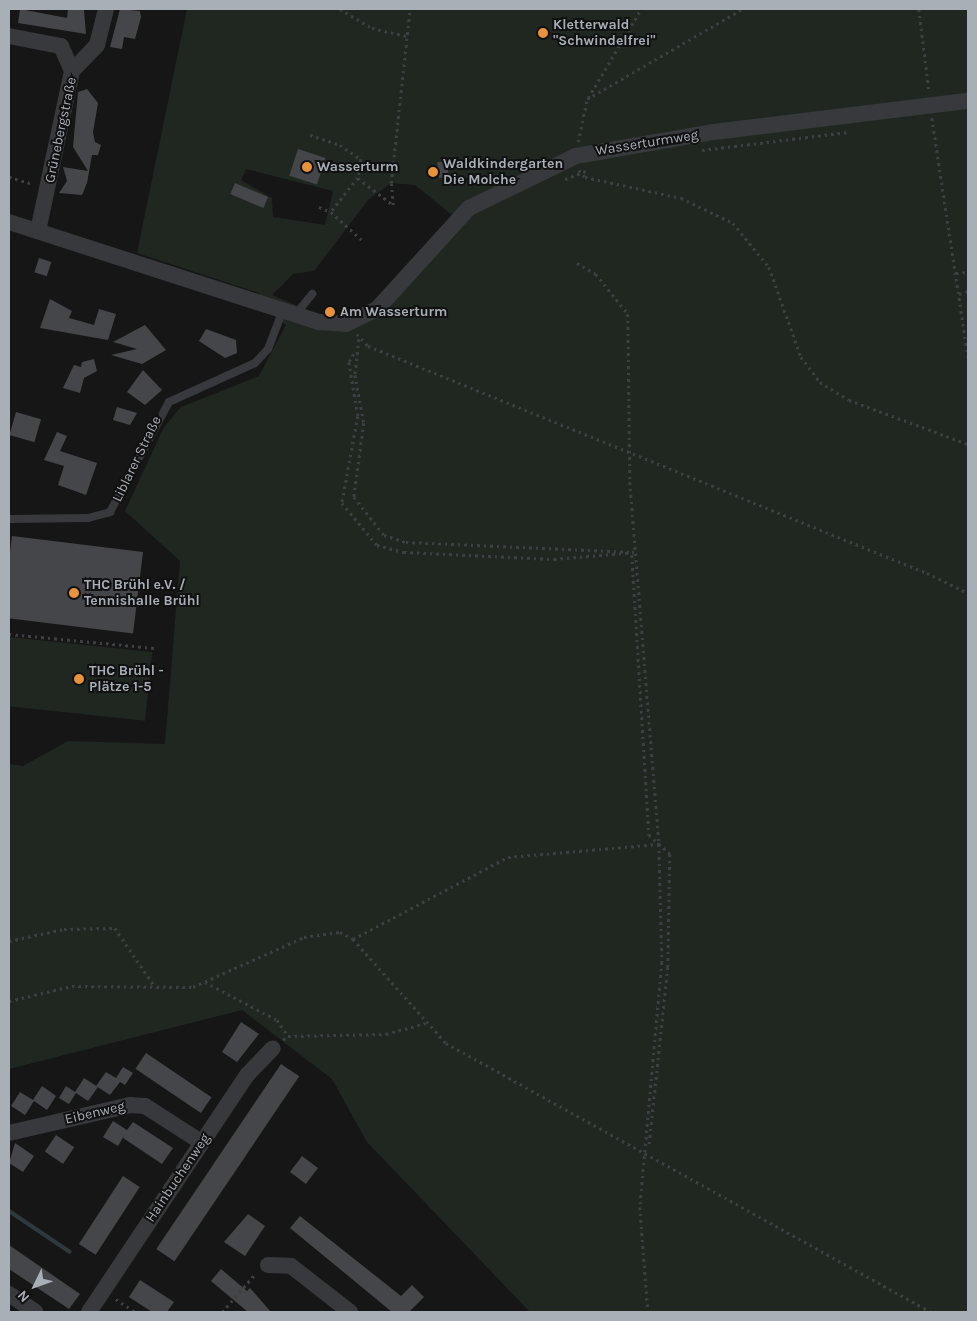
<!DOCTYPE html>
<html>
<head>
<meta charset="utf-8">
<style>
	body { margin:0 }
	#map { position:relative; width:977px; height:1321px; overflow:hidden; background:#161617; font-family:Karla,sans-serif }
	div>[style] { position:absolute }
	.green>* { inset:0; background:#202720; transform-origin:0 0 }
	.stream>* { height:4px; margin:-2px; padding:0 2px; transform-origin:2px; border-radius:2px; background:#2e393d }
	.building>* { inset:0; background:#45464a; transform-origin:0 0 }
	.path>* { height:2.5px; margin-top:-1.25px; transform-origin:0; background:repeating-linear-gradient(90deg,#3d4043 0 2.5px,transparent 0 6.5px) }
	.service>* { height:8px; margin:-4px; padding:0 4px; transform-origin:4px; border-radius:4px; background:#37393c }
	.minor>* { height:16px; margin:-8px; padding:0 8px; transform-origin:8px; border-radius:8px; background:#37393c }
	.dots>* { width:14px; height:14px; translate:-50% -50%; box-sizing:border-box; border:2px solid #111112; border-radius:50% }
	span { translate:-50% -50%; white-space:nowrap; text-align:center; line-height:1.15; -webkit-text-stroke:4px #111112; paint-order:stroke }
	.poi-label { font-size:14px; color:#a8afb7; font-weight:700 }
	.left { translate:0 -50%; text-align:left }
	.street-label { font-size:14px; color:#a8afb7 }
	.frame { position:absolute; inset:0; border:10px solid #a8afb7; pointer-events:none }
	.north { position:absolute; left:10px; top:1261px; width:50px; height:50px; -webkit-text-stroke:4px #111112; paint-order:stroke; rotate:228deg; font-size:14px; font-weight:700; line-height:20px; text-align:center; color:#a8afb7 }
	.north::after { content:''; display:block; margin:auto; width:18px; height:22px; background:#a8afb7; clip-path:polygon(50% 0,100% 100%,50% 72%,0 100%) }
</style>
</head>
<body>
<div id="map">
	<div class="green">
		<div style="clip-path:polygon(evenodd,187px 9px,968px 9px,968px 1312px,530px 1312px,367px 1142px,332px 1079px,242px 1010px,9px 1069px,9px 764px,23px 766px,68px 741px,165px 744px,180px 561px,125px 511px,164px 427px,181px 407px,259px 376px,286px 325px,263px 307px,259px 293px,137px 253px,187px 9px,246px 169px,333px 191px,325px 225px,273px 217px,272px 198px,241px 180px,246px 169px,187px 9px,391px 183px,415px 185px,456px 218px,363px 313px,328px 319px,272px 295px,293px 274px,314px 271px,368px 200px,391px 183px)"></div>
		<div style="left:9px;top:637px;width:144px;height:69px;rotate:6deg"></div>
	</div>
	<div class="stream">
		<div style="left:9px;top:1211px;width:73px;rotate:33.9deg"></div>
	</div>
	<div class="building">
		<div style="clip-path:polygon(20px 9px,67px 18px,68px 9px,84px 10px,86px 34px,18px 23px)"></div>
		<div style="clip-path:polygon(120px 9px,140px 11px,141px 17px,135px 39px,124px 37px,122px 49px,110px 47px)"></div>
		<div style="clip-path:polygon(87px 89px,98px 103px,93px 132px,95px 142px,101px 145px,98px 155px,92px 155px,87px 183px,82px 195px,59px 193px,67px 181px,63px 167px,88px 171px,73px 147px,78px 92px)"></div>
		<div style="left:298px;top:149px;width:29px;height:28px;rotate:18deg"></div>
		<div style="left:447px;top:161px;width:16px;height:10px;rotate:83deg"></div>
		<div style="left:235px;top:183px;width:36px;height:12px;rotate:23deg"></div>
		<div style="left:39px;top:258px;width:13px;height:15px;rotate:18deg"></div>
		<div style="clip-path:polygon(50px 299px,72px 311px,69px 318px,94px 325px,99px 309px,116px 314px,108px 340px,40px 328px)"></div>
		<div style="clip-path:polygon(145px 325px,166px 350px,142px 364px,111px 355px,137px 349px,113px 342px)"></div>
		<div style="clip-path:polygon(206px 329px,236px 340px,237px 353px,225px 358px,199px 341px)"></div>
		<div style="clip-path:polygon(94px 359px,97px 371px,84px 378px,80px 393px,63px 388px,74px 365px,81px 367px,82px 362px)"></div>
		<div style="clip-path:polygon(143px 370px,162px 390px,145px 405px,127px 392px)"></div>
		<div style="clip-path:polygon(117px 407px,137px 413px,130px 425px,113px 420px)"></div>
		<div style="left:16px;top:412px;width:26px;height:24px;rotate:16deg"></div>
		<div style="clip-path:polygon(57px 432px,67px 436px,60px 451px,97px 463px,86px 495px,58px 485px,64px 466px,44px 460px)"></div>
		<div style="left:12px;top:536px;width:132px;height:82px;rotate:7deg"></div>
		<div style="clip-path:polygon(241px 1022px,259px 1034px,237px 1062px,222px 1052px)"></div>
		<div style="left:146px;top:1053px;width:79px;height:19px;rotate:34deg"></div>
		<div style="left:281px;top:1064px;width:22px;height:223px;rotate:34deg"></div>
		<div style="clip-path:polygon(123px 1067px,133px 1073px,125px 1085px,120px 1082px,110px 1095px,96px 1086px,106px 1072px,116px 1078px)"></div>
		<div style="clip-path:polygon(84px 1078px,98px 1087px,88px 1101px,76px 1093px,69px 1104px,59px 1098px,66px 1086px,75px 1092px)"></div>
		<div style="clip-path:polygon(42px 1086px,56px 1096px,47px 1110px,34px 1101px,25px 1115px,11px 1106px,20px 1092px,33px 1100px)"></div>
		<div style="clip-path:polygon(113px 1121px,127px 1130px,133px 1122px,173px 1148px,162px 1164px,123px 1138px,125px 1134px,118px 1146px,103px 1137px)"></div>
		<div style="left:56px;top:1135px;width:22px;height:20px;rotate:34deg"></div>
		<div style="clip-path:polygon(15px 1143px,34px 1156px,23px 1172px,9px 1163px)"></div>
		<div style="left:302px;top:1156px;width:20px;height:20px;rotate:37deg"></div>
		<div style="left:123px;top:1176px;width:20px;height:81px;rotate:33deg"></div>
		<div style="clip-path:polygon(248px 1214px,265px 1226px,245px 1256px,224px 1242px)"></div>
		<div style="clip-path:polygon(300px 1216px,401px 1296px,412px 1285px,424px 1297px,409px 1312px,392px 1312px,290px 1228px)"></div>
		<div style="clip-path:polygon(9px 1245px,80px 1294px,69px 1309px,9px 1269px)"></div>
		<div style="clip-path:polygon(221px 1269px,247px 1291px,250px 1288px,271px 1312px,248px 1312px,211px 1281px)"></div>
		<div style="clip-path:polygon(140px 1280px,174px 1302px,167px 1312px,152px 1312px,129px 1297px)"></div>
	</div>
	<div class="path">
		<div style="left:340px;top:9px;width:37px;rotate:31deg"></div>
		<div style="left:372px;top:28px;width:35px;rotate:13deg"></div>
		<div style="left:919px;top:9px;width:83px;rotate:83deg"></div>
		<div style="left:588px;top:98px;width:104px;rotate:-59.2deg"></div>
		<div style="left:932px;top:118px;width:242px;rotate:81.4deg"></div>
		<div style="left:310px;top:135px;width:32px;rotate:18deg"></div>
		<div style="left:340px;top:145px;width:25px;rotate:34deg"></div>
		<div style="left:361px;top:159px;width:19px;rotate:99deg"></div>
		<div style="left:358px;top:178px;width:43px;rotate:128.5deg"></div>
		<div style="left:331px;top:212px;width:45px;rotate:42.3deg"></div>
		<div style="left:578px;top:142px;width:44px;rotate:-78.2deg"></div>
		<div style="left:587px;top:99px;width:179px;rotate:-30.1deg"></div>
		<div style="left:702px;top:150px;width:147px;rotate:-7deg"></div>
		<div style="left:579px;top:170px;width:9px;rotate:49deg"></div>
		<div style="left:585px;top:177px;width:98px;rotate:12.3deg"></div>
		<div style="left:681px;top:198px;width:58px;rotate:25.7deg"></div>
		<div style="left:733px;top:223px;width:57px;rotate:50.7deg"></div>
		<div style="left:769px;top:267px;width:96px;rotate:70.4deg"></div>
		<div style="left:801px;top:357px;width:31px;rotate:53deg"></div>
		<div style="left:820px;top:382px;width:34px;rotate:32deg"></div>
		<div style="left:849px;top:400px;width:127px;rotate:20.3deg"></div>
		<div style="left:9px;top:177px;width:25px;rotate:16deg"></div>
		<div style="left:358px;top:178px;width:44px;rotate:37.6deg"></div>
		<div style="left:565px;top:179px;width:25px;rotate:-21deg"></div>
		<div style="left:393px;top:205px;width:22px;rotate:-95deg"></div>
		<div style="left:391px;top:183px;width:175px;rotate:-83.8deg"></div>
		<div style="left:319px;top:207px;width:13px;rotate:23deg"></div>
		<div style="left:577px;top:263px;width:22px;rotate:30deg"></div>
		<div style="left:596px;top:274px;width:51px;rotate:51.3deg"></div>
		<div style="left:628px;top:314px;width:168px;rotate:89.3deg"></div>
		<div style="left:630px;top:482px;width:363px;rotate:85.4deg"></div>
		<div style="left:659px;top:844px;width:118px;rotate:88.5deg"></div>
		<div style="left:662px;top:962px;width:246px;rotate:95.1deg"></div>
		<div style="left:640px;top:1207px;width:105px;rotate:85.6deg"></div>
		<div style="left:956px;top:273px;width:12px;rotate:-5deg"></div>
		<div style="left:959px;top:294px;width:9px;rotate:-18deg"></div>
		<div style="left:357px;top:334px;width:16px;rotate:47deg"></div>
		<div style="left:368px;top:346px;width:603px;rotate:22.1deg"></div>
		<div style="left:927px;top:573px;width:46px;rotate:26deg"></div>
		<div style="left:359px;top:339px;width:36px;rotate:96deg"></div>
		<div style="left:355px;top:375px;width:49px;rotate:79.4deg"></div>
		<div style="left:364px;top:423px;width:75px;rotate:97.7deg"></div>
		<div style="left:354px;top:497px;width:48px;rotate:51.7deg"></div>
		<div style="left:384px;top:535px;width:23px;rotate:18deg"></div>
		<div style="left:406px;top:542px;width:228px;rotate:2.5deg"></div>
		<div style="left:354px;top:354px;width:9px;rotate:122deg"></div>
		<div style="left:349px;top:362px;width:55px;rotate:80.5deg"></div>
		<div style="left:358px;top:416px;width:88px;rotate:100.4deg"></div>
		<div style="left:342px;top:503px;width:55px;rotate:50.2deg"></div>
		<div style="left:377px;top:545px;width:28px;rotate:15deg"></div>
		<div style="left:404px;top:552px;width:150px;rotate:2.7deg"></div>
		<div style="left:554px;top:559px;width:82px;rotate:-4.9deg"></div>
		<div style="left:632px;top:555px;width:281px;rotate:86.5deg"></div>
		<div style="left:649px;top:835px;width:28px;rotate:42deg"></div>
		<div style="left:670px;top:854px;width:113px;rotate:91deg"></div>
		<div style="left:668px;top:967px;width:181px;rotate:96deg"></div>
		<div style="left:9px;top:634px;width:146px;rotate:5.5deg"></div>
		<div style="left:353px;top:939px;width:140px;rotate:48.2deg"></div>
		<div style="left:446px;top:1043px;width:555px;rotate:29.01deg"></div>
		<div style="left:9px;top:941px;width:56px;rotate:-12.3deg"></div>
		<div style="left:64px;top:929px;width:51px;rotate:-1.1deg"></div>
		<div style="left:115px;top:928px;width:68px;rotate:55.8deg"></div>
		<div style="left:205px;top:982px;width:81px;rotate:27.8deg"></div>
		<div style="left:277px;top:1020px;width:19px;rotate:55deg"></div>
		<div style="left:9px;top:1001px;width:65px;rotate:-13.4deg"></div>
		<div style="left:72px;top:986px;width:121px;rotate:0.5deg"></div>
		<div style="left:193px;top:987px;width:122px;rotate:-24.2deg"></div>
		<div style="left:304px;top:937px;width:36px;rotate:-8deg"></div>
		<div style="left:340px;top:932px;width:15px;rotate:28deg"></div>
		<div style="left:353px;top:939px;width:175px;rotate:-27.9deg"></div>
		<div style="left:508px;top:857px;width:152px;rotate:-4.9deg"></div>
		<div style="left:283px;top:1040px;width:6px;rotate:-39deg"></div>
		<div style="left:288px;top:1036px;width:98px;rotate:-1.2deg"></div>
		<div style="left:386px;top:1034px;width:41px;rotate:-15.4deg"></div>
		<div style="left:116px;top:1299px;width:23px;rotate:34deg"></div>
		<div style="left:222px;top:1312px;width:52px;rotate:-48.9deg"></div>
	</div>
	<div class="service">
		<div style="left:296px;top:314px;width:26px;rotate:-51deg"></div>
		<div style="left:9px;top:519px;width:79px;rotate:-0.7deg"></div>
		<div style="left:88px;top:518px;width:23px;rotate:-15deg"></div>
		<div style="left:110px;top:512px;width:125px;rotate:-61.8deg"></div>
		<div style="left:169px;top:402px;width:94px;rotate:-24.4deg"></div>
		<div style="left:255px;top:363px;width:19px;rotate:-47deg"></div>
		<div style="left:268px;top:349px;width:42px;rotate:-69deg"></div>
	</div>
	<div class="minor">
		<div style="left:9px;top:36px;width:53px;rotate:10.9deg"></div>
		<div style="left:61px;top:46px;width:27px;rotate:66deg"></div>
		<div style="left:9px;top:222px;width:326px;rotate:17.9deg"></div>
		<div style="left:319px;top:322px;width:27px;rotate:4deg"></div>
		<div style="left:346px;top:324px;width:34px;rotate:-26deg"></div>
		<div style="left:377px;top:309px;width:137px;rotate:-47.7deg"></div>
		<div style="left:469px;top:208px;width:119px;rotate:-25.9deg"></div>
		<div style="left:576px;top:156px;width:140px;rotate:-9.9deg"></div>
		<div style="left:714px;top:132px;width:256px;rotate:-7deg"></div>
		<div style="left:38px;top:231px;width:164px;rotate:-78deg"></div>
		<div style="left:72px;top:71px;width:36px;rotate:-46deg"></div>
		<div style="left:97px;top:45px;width:37px;rotate:-76deg"></div>
		<div style="left:9px;top:1133px;width:124px;rotate:-13deg"></div>
		<div style="left:130px;top:1105px;width:15px;rotate:4deg"></div>
		<div style="left:145px;top:1106px;width:67px;rotate:32.7deg"></div>
		<div style="left:268px;top:1265px;width:23px;rotate:2deg"></div>
		<div style="left:291px;top:1266px;width:75px;rotate:37.9deg"></div>
		<div style="left:9px;top:1294px;width:32px;rotate:34deg"></div>
		<div style="left:89px;top:1312px;width:285px;rotate:-56.3deg"></div>
		<div style="left:247px;top:1075px;width:37px;rotate:-46deg"></div>
	</div>
	<div class="dots">
		<div style="left:543px;top:33px;background:#e8923d"></div>
		<div style="left:307px;top:167px;background:#e8923d"></div>
		<div style="left:433px;top:172px;background:#e8923d"></div>
		<div style="left:330px;top:312px;background:#e8923d"></div>
		<div style="left:74px;top:593px;background:#e8923d"></div>
		<div style="left:79px;top:679px;background:#e8923d"></div>
	</div>
	<div class="poi-label">
		<span class="left" style="left:553px;top:33px">Kletterwald<br>"Schwindelfrei"</span>
		<span class="left" style="left:443px;top:172px">Waldkindergarten<br>Die Molche</span>
		<span class="left" style="left:317px;top:167px">Wasserturm</span>
		<span class="left" style="left:340px;top:312px">Am Wasserturm</span>
		<span class="left" style="left:84px;top:593px">THC Brühl e.V. /<br>Tennishalle Brühl</span>
		<span class="left" style="left:89px;top:679px">THC Brühl -<br>Plätze 1-5</span>
	</div>
	<div class="street-label">
		<span style="left:61px;top:130px;rotate:-78deg">Grünebergstraße</span>
		<span style="left:647px;top:143px;rotate:-9deg">Wasserturmweg</span>
		<span style="left:137px;top:459px;rotate:-64deg">Liblarer Straße</span>
		<span style="left:95px;top:1113px;rotate:-13deg">Eibenweg</span>
		<span style="left:178px;top:1178px;rotate:-56deg">Hainbuchenweg</span>
	</div>
	<div class="frame"></div>
	<div class="north">N</div>
</div>
</body>
</html>
